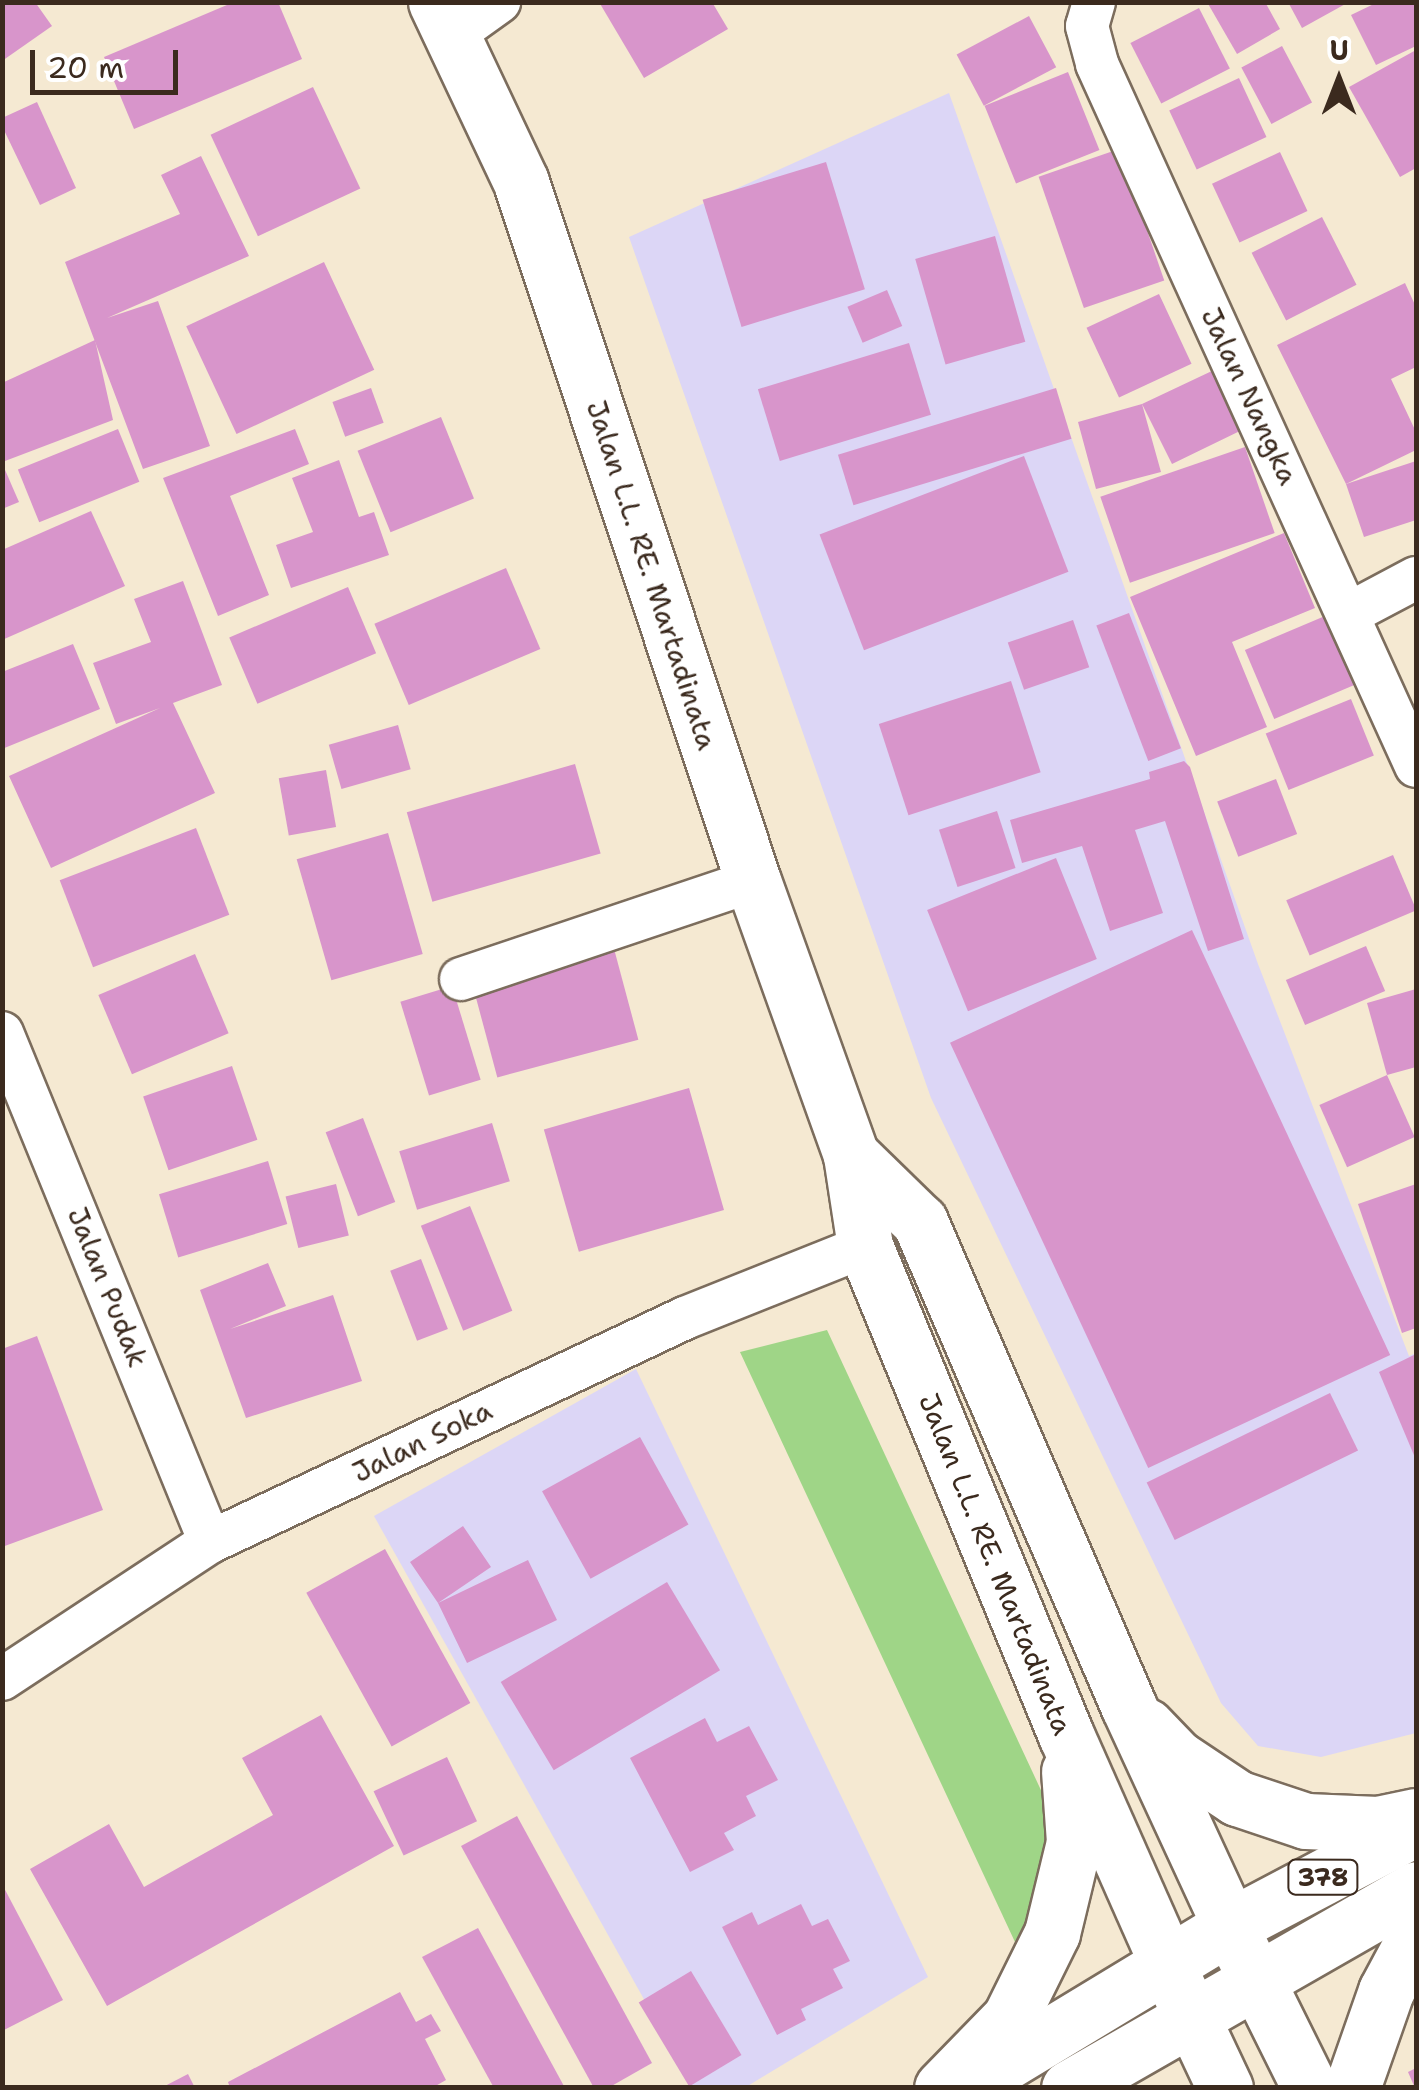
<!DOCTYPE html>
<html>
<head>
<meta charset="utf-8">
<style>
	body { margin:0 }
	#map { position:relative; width:1419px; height:2090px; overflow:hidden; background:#f5e9d2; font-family:"Shantell Sans",sans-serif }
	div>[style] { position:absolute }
	.built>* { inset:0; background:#dcd6f6 }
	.green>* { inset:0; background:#9fd587 }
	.building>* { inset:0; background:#d895cb; transform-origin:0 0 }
	.roads { filter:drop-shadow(2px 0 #7c6d5d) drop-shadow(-2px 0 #7c6d5d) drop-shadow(0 2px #7c6d5d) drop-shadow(0 -2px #7c6d5d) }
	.street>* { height:42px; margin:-21px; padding:0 21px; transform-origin:21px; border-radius:21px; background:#fff }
	.secondary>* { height:55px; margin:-27.5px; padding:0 27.5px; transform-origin:27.5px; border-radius:27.5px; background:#fff }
	.primary>* { height:55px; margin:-27.5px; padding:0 27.5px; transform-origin:27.5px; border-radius:27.5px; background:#fff }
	span { translate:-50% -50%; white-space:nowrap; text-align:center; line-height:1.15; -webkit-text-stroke:8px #fff; paint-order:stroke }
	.shield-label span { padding:2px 8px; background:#fff; border:2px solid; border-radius:8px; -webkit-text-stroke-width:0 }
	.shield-label { font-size:25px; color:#3b2a1e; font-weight:700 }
	.street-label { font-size:28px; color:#3b2a1e }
	.frame { position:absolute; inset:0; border:5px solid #3b2a1e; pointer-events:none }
	.north { position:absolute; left:1289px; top:30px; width:100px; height:100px; -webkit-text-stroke:8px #fff; paint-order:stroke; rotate:0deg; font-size:28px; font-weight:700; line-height:40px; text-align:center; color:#3b2a1e }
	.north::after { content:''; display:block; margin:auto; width:35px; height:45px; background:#3b2a1e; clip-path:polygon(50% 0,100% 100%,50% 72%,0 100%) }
	.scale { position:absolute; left:30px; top:50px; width:148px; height:45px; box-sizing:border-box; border:5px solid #3b2a1e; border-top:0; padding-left:12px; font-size:30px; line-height:35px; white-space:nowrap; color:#3b2a1e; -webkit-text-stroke:8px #fff; paint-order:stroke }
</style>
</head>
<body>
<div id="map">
	<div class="built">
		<div style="clip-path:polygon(949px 93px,1258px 964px,1409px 1356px,1416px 1353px,1416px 1733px,1321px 1757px,1258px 1746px,1221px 1703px,931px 1098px,629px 237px)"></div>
		<div style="clip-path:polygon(636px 1369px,928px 1977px,746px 2087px,693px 2087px,374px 1516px)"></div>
	</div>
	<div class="green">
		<div style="clip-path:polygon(827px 1330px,1046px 1801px,1051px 1834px,1034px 1924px,1015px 1942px,740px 1352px)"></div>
	</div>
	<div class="building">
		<div style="clip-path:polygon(2px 2px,35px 2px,52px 26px,2px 61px)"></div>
		<div style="clip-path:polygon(234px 2px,278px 2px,302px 59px,134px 129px,104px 57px)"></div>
		<div style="clip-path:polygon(599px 2px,712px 2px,728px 29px,644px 78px)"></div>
		<div style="clip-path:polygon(1207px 2px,1265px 2px,1280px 29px,1237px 54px)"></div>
		<div style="clip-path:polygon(1288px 2px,1349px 2px,1302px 28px)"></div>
		<div style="clip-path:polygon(1378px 2px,1416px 2px,1416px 46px,1376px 65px,1351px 15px)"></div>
		<div style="left:1199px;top:8px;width:68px;height:77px;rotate:63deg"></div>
		<div style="left:1029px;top:16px;width:58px;height:82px;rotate:62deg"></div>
		<div style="left:1282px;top:46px;width:64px;height:46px;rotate:62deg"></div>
		<div style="clip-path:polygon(1416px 50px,1416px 168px,1400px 177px,1349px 87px)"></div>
		<div style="left:1068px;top:72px;width:84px;height:90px;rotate:68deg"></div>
		<div style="left:1239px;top:78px;width:65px;height:77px;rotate:65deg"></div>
		<div style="left:313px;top:87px;width:112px;height:113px;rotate:65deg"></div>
		<div style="clip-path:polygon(37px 102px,76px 188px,40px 205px,2px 126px,2px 118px)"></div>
		<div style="left:1119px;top:149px;width:139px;height:85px;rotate:71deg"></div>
		<div style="left:1280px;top:152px;width:65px;height:75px;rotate:65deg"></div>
		<div style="clip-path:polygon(201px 156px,249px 256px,107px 318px,158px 301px,210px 446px,143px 469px,65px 262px,180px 214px,161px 175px)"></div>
		<div style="left:826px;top:162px;width:133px;height:129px;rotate:73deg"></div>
		<div style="left:1322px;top:217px;width:76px;height:79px;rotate:63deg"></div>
		<div style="left:995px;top:236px;width:110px;height:83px;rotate:74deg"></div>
		<div style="left:324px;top:262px;width:119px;height:152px;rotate:65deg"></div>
		<div style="clip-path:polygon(1405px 283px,1416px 307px,1416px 367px,1391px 379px,1416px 432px,1416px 450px,1346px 484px,1277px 345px)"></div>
		<div style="left:887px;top:290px;width:39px;height:43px;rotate:67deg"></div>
		<div style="left:1159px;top:294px;width:77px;height:80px;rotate:65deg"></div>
		<div style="clip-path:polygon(95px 340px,113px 420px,5px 461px,2px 383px)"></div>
		<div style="left:909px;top:343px;width:75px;height:158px;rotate:73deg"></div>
		<div style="clip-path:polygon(1214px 370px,1244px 429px,1172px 464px,1142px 404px,1161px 472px,1096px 489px,1078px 422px,1142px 404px)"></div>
		<div style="left:371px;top:388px;width:37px;height:41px;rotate:70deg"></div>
		<div style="left:1056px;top:388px;width:53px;height:228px;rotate:73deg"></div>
		<div style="left:441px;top:417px;width:88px;height:90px;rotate:68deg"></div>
		<div style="left:118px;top:429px;width:57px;height:108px;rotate:68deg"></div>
		<div style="clip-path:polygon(295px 429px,309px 464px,230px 496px,269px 595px,218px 616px,163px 478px)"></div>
		<div style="left:1245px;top:447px;width:91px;height:153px;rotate:71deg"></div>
		<div style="left:1024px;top:456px;width:124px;height:219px;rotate:69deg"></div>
		<div style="clip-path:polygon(339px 460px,359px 517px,374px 512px,389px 555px,291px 588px,276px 545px,313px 532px,292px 478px)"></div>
		<div style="clip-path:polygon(1416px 461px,1416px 520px,1364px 537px,1346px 484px)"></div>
		<div style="clip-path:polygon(2px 463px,19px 502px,2px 509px)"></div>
		<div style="clip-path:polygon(91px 511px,125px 586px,2px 640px,2px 550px)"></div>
		<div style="clip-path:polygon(1284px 533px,1315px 608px,1232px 642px,1267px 727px,1196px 756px,1130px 597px)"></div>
		<div style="left:506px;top:568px;width:88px;height:143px;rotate:67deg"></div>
		<div style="clip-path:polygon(183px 581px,222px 685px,173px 703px,215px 793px,51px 868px,9px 776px,160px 708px,116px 724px,93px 663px,151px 642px,134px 599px)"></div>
		<div style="left:348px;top:587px;width:72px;height:129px;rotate:67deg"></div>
		<div style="left:1129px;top:613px;width:145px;height:35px;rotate:69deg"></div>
		<div style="left:1325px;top:616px;width:75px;height:87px;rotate:67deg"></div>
		<div style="left:1073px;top:620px;width:50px;height:69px;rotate:71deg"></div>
		<div style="clip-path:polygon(73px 644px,100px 709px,2px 749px,2px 672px)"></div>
		<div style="left:1011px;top:681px;width:96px;height:139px;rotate:72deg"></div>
		<div style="left:1351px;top:699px;width:61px;height:92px;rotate:68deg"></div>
		<div style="left:398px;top:725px;width:46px;height:72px;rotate:74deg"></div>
		<div style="clip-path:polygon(1184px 761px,1190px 767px,1244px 939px,1208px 951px,1165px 821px,1135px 830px,1163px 913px,1110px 931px,1082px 846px,1022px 863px,1010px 820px,1150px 779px,1149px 772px)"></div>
		<div style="left:575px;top:764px;width:93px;height:175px;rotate:74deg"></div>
		<div style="left:326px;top:770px;width:58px;height:48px;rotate:80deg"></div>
		<div style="left:1276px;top:779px;width:59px;height:63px;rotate:69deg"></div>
		<div style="left:997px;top:811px;width:60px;height:61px;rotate:72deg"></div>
		<div style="left:196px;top:828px;width:93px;height:146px;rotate:69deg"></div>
		<div style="left:388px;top:833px;width:126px;height:95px;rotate:74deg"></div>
		<div style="left:1393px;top:855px;width:60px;height:116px;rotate:67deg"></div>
		<div style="left:1056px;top:858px;width:109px;height:139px;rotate:68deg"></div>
		<div style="left:1192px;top:930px;width:469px;height:267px;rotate:65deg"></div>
		<div style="left:613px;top:945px;width:98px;height:146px;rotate:75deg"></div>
		<div style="left:1366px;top:946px;width:49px;height:87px;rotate:67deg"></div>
		<div style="left:195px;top:954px;width:86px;height:105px;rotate:67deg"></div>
		<div style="left:452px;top:986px;width:98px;height:54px;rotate:73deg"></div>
		<div style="clip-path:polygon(1416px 989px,1416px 1067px,1387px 1075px,1367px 1003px)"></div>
		<div style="left:232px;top:1066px;width:78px;height:94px;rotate:71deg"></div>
		<div style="left:1387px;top:1075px;width:68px;height:74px;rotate:66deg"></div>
		<div style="left:689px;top:1088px;width:127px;height:151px;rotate:74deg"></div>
		<div style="left:363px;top:1118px;width:90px;height:40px;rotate:69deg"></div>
		<div style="left:492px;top:1123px;width:61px;height:97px;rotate:73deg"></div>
		<div style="left:268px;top:1161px;width:66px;height:114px;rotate:73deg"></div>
		<div style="left:336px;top:1184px;width:53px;height:52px;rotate:76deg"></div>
		<div style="clip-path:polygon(1416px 1184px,1416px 1328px,1402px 1333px,1358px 1204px)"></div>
		<div style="left:470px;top:1206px;width:113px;height:53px;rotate:68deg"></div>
		<div style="left:421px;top:1259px;width:75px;height:33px;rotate:69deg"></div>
		<div style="clip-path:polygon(268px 1263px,286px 1306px,230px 1329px,333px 1295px,362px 1381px,246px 1418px,200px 1290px)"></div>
		<div style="clip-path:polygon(37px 1336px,103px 1510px,2px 1547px,2px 1349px)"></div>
		<div style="clip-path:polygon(1416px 1354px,1416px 1460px,1379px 1372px)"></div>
		<div style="left:1330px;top:1393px;width:64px;height:204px;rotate:64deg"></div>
		<div style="left:640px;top:1437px;width:100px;height:112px;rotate:61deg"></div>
		<div style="clip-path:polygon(463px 1526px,491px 1567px,438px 1603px,528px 1560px,557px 1620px,467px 1663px,438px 1603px,410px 1562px)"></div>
		<div style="left:385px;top:1549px;width:176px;height:90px;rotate:61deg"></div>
		<div style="left:667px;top:1582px;width:103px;height:194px;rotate:59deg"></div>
		<div style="clip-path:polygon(321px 1715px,394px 1846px,107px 2006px,30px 1869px,109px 1824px,144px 1887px,273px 1815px,242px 1758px)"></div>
		<div style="clip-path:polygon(705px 1718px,717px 1742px,749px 1726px,778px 1780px,746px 1796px,756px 1816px,724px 1833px,734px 1850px,690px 1872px,630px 1758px)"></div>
		<div style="left:447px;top:1757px;width:71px;height:81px;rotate:65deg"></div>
		<div style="clip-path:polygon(517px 1816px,652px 2063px,608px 2088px,594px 2088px,461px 1846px)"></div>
		<div style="clip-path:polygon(2px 1884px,63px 2000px,2px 2031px)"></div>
		<div style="clip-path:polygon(801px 1904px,812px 1926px,828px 1919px,850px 1961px,833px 1969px,843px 1988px,801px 2009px,806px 2020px,777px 2035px,722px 1927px,752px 1912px,758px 1925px)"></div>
		<div style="clip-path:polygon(478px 1928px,565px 2088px,494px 2088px,422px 1957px)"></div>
		<div style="left:691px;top:1971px;width:98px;height:61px;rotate:59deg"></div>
		<div style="clip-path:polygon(400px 1992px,416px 2022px,431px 2014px,441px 2031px,425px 2039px,446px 2080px,432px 2088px,230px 2088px,228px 2082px)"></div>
		<div style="clip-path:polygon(1416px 2068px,1416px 2088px,1415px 2088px,1408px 2072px)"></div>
		<div style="clip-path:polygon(188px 2074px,195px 2088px,161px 2088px)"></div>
	</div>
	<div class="roads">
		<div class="street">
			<div style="left:1094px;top:2px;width:25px;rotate:106deg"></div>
			<div style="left:1087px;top:26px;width:39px;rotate:75deg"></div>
			<div style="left:1097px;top:64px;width:771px;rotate:65.56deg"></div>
			<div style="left:453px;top:35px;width:57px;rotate:-35.7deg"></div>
			<div style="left:1350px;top:613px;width:75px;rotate:-27.9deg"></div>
			<div style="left:461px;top:979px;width:308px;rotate:-18.6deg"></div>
			<div style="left:2px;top:1033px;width:550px;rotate:67.77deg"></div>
			<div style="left:2px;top:1679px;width:249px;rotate:-33.4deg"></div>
			<div style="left:210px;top:1542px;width:525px;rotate:-25.25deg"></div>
			<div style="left:685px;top:1318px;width:194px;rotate:-21.8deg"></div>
		</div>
		<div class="secondary">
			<div style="left:436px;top:2px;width:199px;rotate:64.7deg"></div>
			<div style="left:521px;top:182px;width:736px;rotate:71.64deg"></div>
			<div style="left:753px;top:881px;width:291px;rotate:70.3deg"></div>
			<div style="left:851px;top:1155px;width:92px;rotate:81.3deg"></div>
			<div style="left:865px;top:1246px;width:529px;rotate:67.66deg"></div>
			<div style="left:1066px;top:1735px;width:252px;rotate:66.1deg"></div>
			<div style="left:851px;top:1155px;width:96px;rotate:44.2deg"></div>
			<div style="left:920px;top:1222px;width:526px;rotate:66.7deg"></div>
			<div style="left:1128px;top:1705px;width:243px;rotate:65.2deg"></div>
			<div style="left:1146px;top:1726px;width:45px;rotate:45.9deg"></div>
			<div style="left:1177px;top:1758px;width:72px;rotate:33.7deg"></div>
			<div style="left:1237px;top:1798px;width:73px;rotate:18.4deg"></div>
			<div style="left:1306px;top:1821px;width:72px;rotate:2.4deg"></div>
			<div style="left:1378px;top:1824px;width:39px;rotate:-12deg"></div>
			<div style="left:942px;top:2088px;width:98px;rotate:-45.8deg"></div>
			<div style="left:1010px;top:2018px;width:95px;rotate:-63.7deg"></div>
			<div style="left:1052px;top:1933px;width:94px;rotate:-76.4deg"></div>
			<div style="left:1074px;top:1842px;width:71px;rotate:-94deg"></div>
		</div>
		<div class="primary">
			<div style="left:1240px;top:1947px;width:157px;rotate:63.6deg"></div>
			<div style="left:1177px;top:1986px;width:113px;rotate:64.8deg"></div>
			<div style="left:963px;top:2088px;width:312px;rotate:-31.2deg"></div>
			<div style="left:1230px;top:1926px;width:210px;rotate:-27.8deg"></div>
			<div style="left:1069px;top:2088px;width:400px;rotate:-29.8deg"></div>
			<div style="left:1352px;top:2088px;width:103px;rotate:-70.7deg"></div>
			<div style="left:1386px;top:1991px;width:64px;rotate:-61.8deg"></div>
		</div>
	</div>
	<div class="shield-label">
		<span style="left:1323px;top:1877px">378</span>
	</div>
	<div class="street-label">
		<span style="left:1250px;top:396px;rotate:65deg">Jalan Nangka</span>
		<span style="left:652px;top:575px;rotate:72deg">Jalan L.L. RE. Martadinata</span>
		<span style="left:108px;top:1287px;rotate:68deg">Jalan Pudak</span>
		<span style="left:422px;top:1441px;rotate:-26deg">Jalan Soka</span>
		<span style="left:996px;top:1564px;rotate:68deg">Jalan L.L. RE. Martadinata</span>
	</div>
	<div class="frame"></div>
	<div class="north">U</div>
	<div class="scale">20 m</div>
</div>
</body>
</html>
